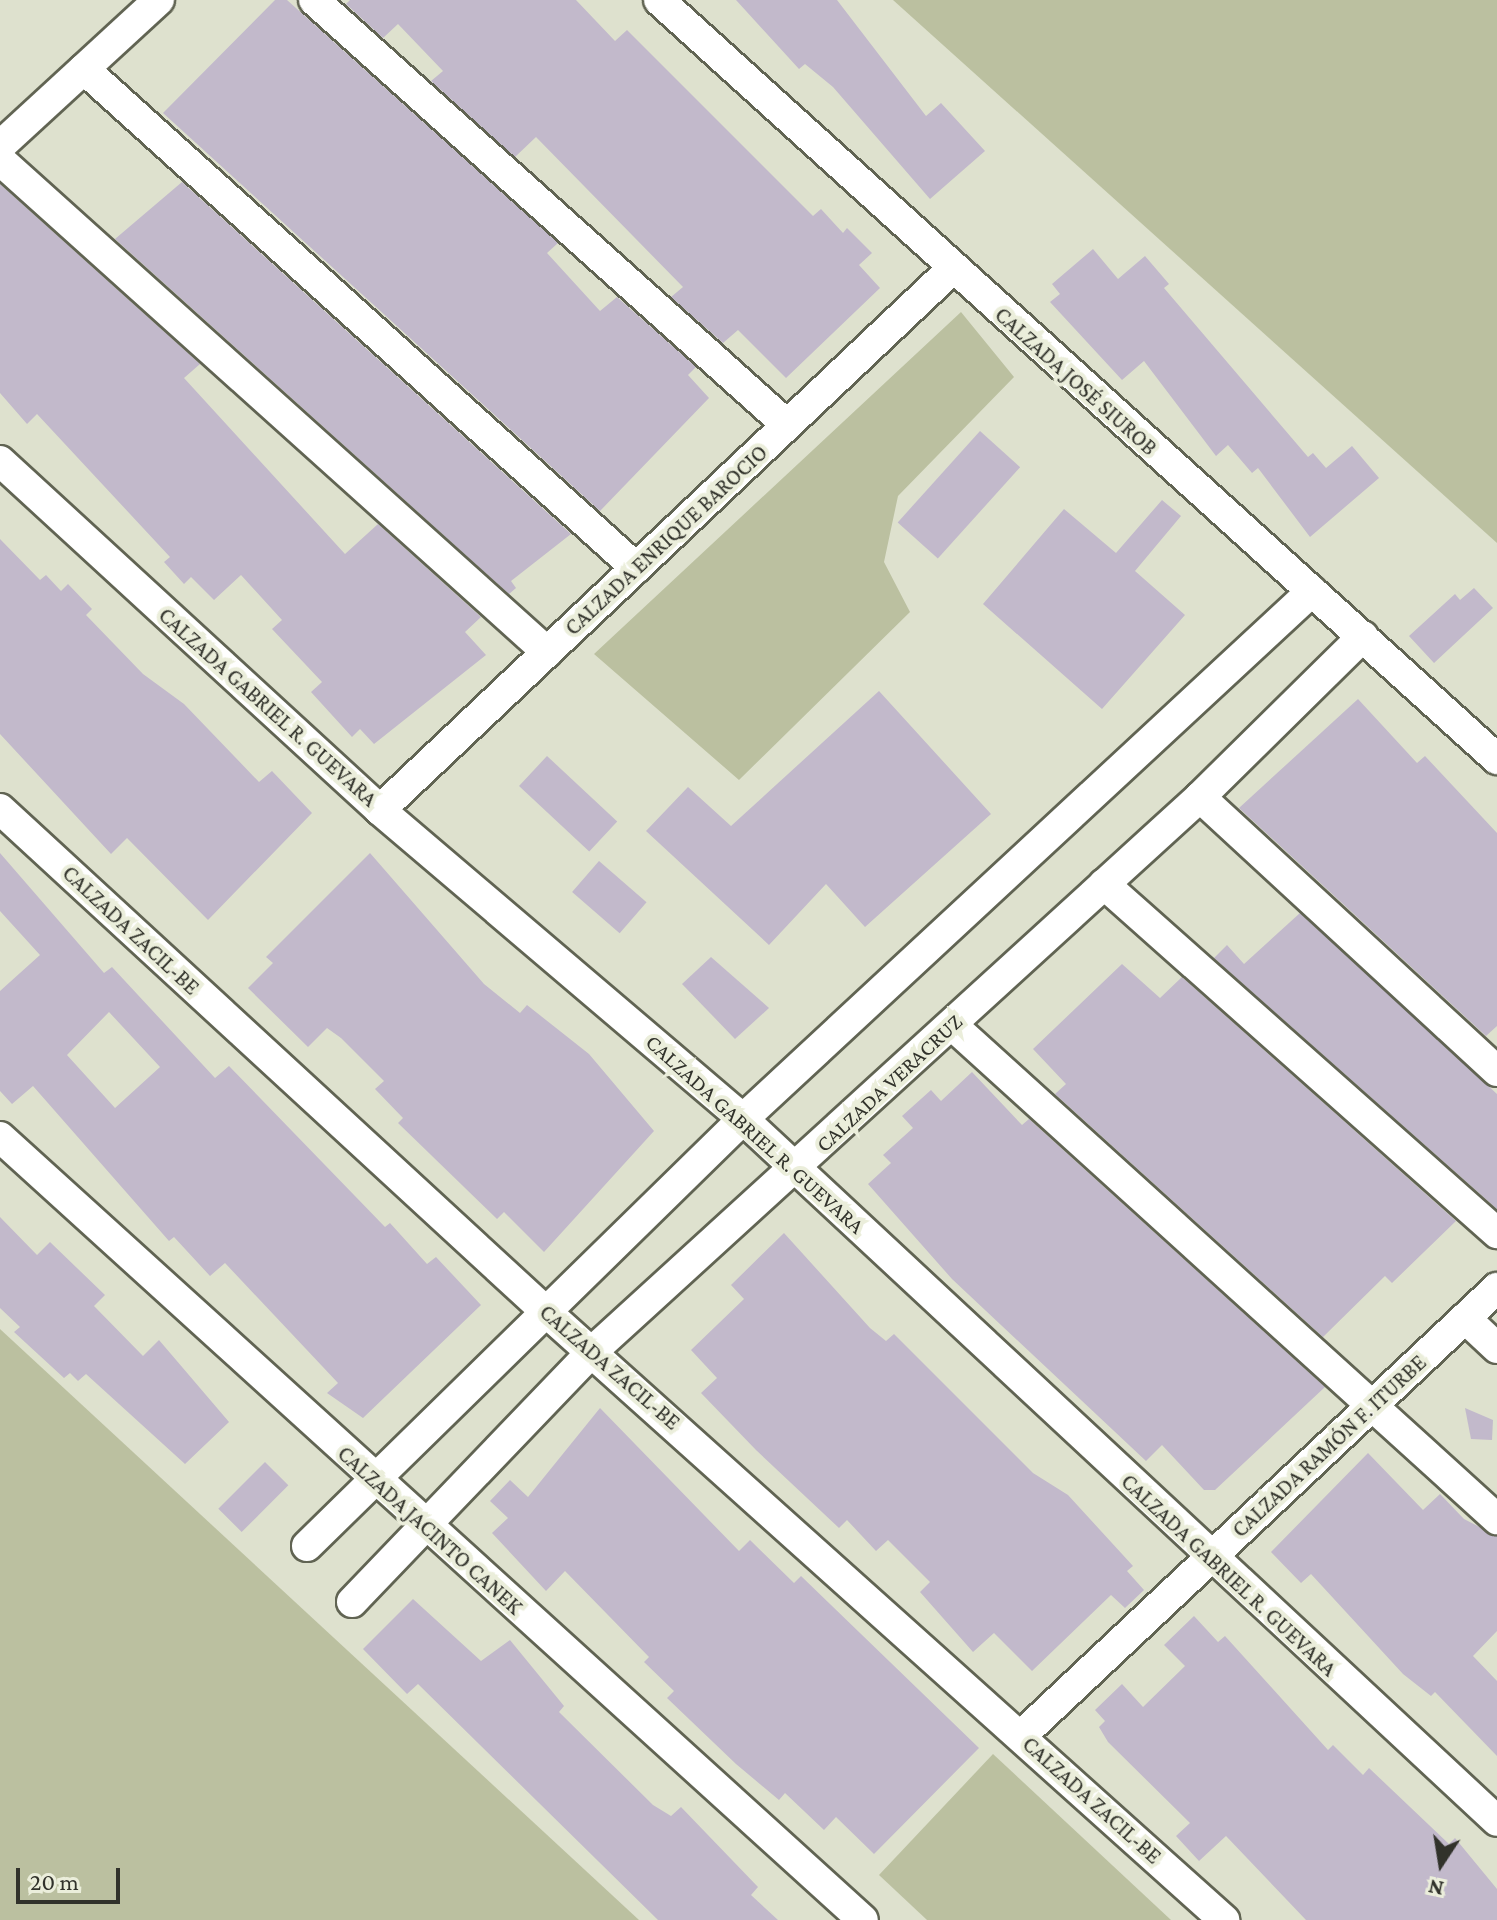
<!DOCTYPE html>
<html>
<head>
<meta charset="utf-8">
<style>
	body { margin:0 }
	#map { position:relative; width:1497px; height:1920px; overflow:hidden; background:#dee1ce; font-family:"Crimson Pro",serif }
	div>[style] { position:absolute }
	.green>* { inset:0; background:#bbc0a0 }
	.building>* { inset:0; background:#c2b9cb; transform-origin:0 0 }
	.roads { filter:drop-shadow(2px 0 #616453) drop-shadow(-2px 0 #616453) drop-shadow(0 2px #616453) drop-shadow(0 -2px #616453) }
	.street>* { height:30px; margin:-15px; padding:0 15px; transform-origin:15px; border-radius:15px; background:#fff }
	span { translate:-50% -50%; white-space:nowrap; text-align:center; line-height:1.15; -webkit-text-stroke:8px #ebeedb; paint-order:stroke }
	.street-label { font-size:22px; color:#31322b }
	.north { position:absolute; left:1401px; top:1824px; width:80px; height:80px; -webkit-text-stroke:6px #ebeedb; paint-order:stroke; rotate:192deg; font-size:22px; font-weight:700; line-height:32px; text-align:center; color:#31322b }
	.north::after { content:''; display:block; margin:auto; width:28px; height:36px; background:#31322b; clip-path:polygon(50% 0,100% 100%,50% 72%,0 100%) }
	.scale { position:absolute; left:16px; top:1868px; width:104px; height:36px; box-sizing:border-box; border:4px solid #31322b; border-top:0; padding-left:10px; font-size:24px; line-height:28px; white-space:nowrap; color:#31322b; -webkit-text-stroke:6px #ebeedb; paint-order:stroke }
</style>
</head>
<body>
<div id="map">
	<div class="green">
		<div style="clip-path:polygon(893px 0,1497px 0,1497px 543px)"></div>
		<div style="clip-path:polygon(961px 312px,1014px 377px,898px 496px,884px 562px,910px 612px,739px 780px,594px 654px)"></div>
		<div style="clip-path:polygon(0 1329px,639px 1920px,0 1920px)"></div>
		<div style="clip-path:polygon(993px 1754px,1171px 1920px,927px 1920px,879px 1875px)"></div>
	</div>
	<div class="building">
		<div style="clip-path:polygon(275px 0,287px 0,558px 243px,547px 253px,600px 311px,617px 297px,696px 367px,688px 375px,709px 398px,600px 511px,163px 113px)"></div>
		<div style="clip-path:polygon(350px 0,576px 0,615px 41px,627px 30px,813px 216px,821px 209px,843px 233px,847px 228px,872px 253px,859px 265px,880px 288px,786px 378px,738px 330px,723px 343px,671px 297px,683px 287px,536px 137px,515px 157px,431px 81px,443px 71px,398px 24px,383px 38px,346px 4px)"></div>
		<div style="clip-path:polygon(736px 0,837px 0,926px 116px,941px 103px,985px 151px,930px 199px,833px 87px,805px 64px,799px 69px)"></div>
		<div style="clip-path:polygon(182px 182px,571px 534px,511px 581px,516px 588px,509px 594px,115px 239px)"></div>
		<div style="clip-path:polygon(0 184px,200px 364px,184px 378px,345px 554px,378px 524px,481px 617px,465px 632px,486px 655px,374px 744px,360px 729px,352px 737px,311px 692px,322px 682px,272px 629px,282px 620px,241px 575px,214px 600px,191px 577px,184px 584px,164px 562px,170px 557px,37px 414px,27px 424px,0 393px)"></div>
		<div style="clip-path:polygon(1093px 249px,1118px 279px,1145px 256px,1169px 284px,1164px 288px,1308px 457px,1313px 453px,1326px 468px,1352px 446px,1379px 478px,1310px 537px,1258px 468px,1252px 473px,1228px 445px,1216px 456px,1144px 361px,1122px 380px,1050px 302px,1060px 294px,1052px 284px)"></div>
		<div style="left:980px;top:431px;width:54px;height:123px;rotate:42deg"></div>
		<div style="clip-path:polygon(1162px 500px,1181px 516px,1135px 571px,1185px 615px,1102px 709px,983px 604px,1064px 509px,1116px 553px)"></div>
		<div style="clip-path:polygon(0 539px,40px 580px,46px 575px,61px 591px,68px 584px,92px 609px,86px 615px,143px 674px,184px 704px,259px 782px,272px 771px,312px 813px,208px 920px,127px 838px,111px 854px,0 734px)"></div>
		<div style="clip-path:polygon(1474px 588px,1493px 608px,1434px 663px,1409px 636px,1455px 594px,1460px 600px)"></div>
		<div style="clip-path:polygon(879px 691px,991px 814px,865px 927px,826px 884px,769px 945px,646px 831px,688px 787px,731px 826px)"></div>
		<div style="clip-path:polygon(1358px 699px,1417px 763px,1425px 756px,1497px 833px,1497px 1026px,1486px 1036px,1239px 808px)"></div>
		<div style="left:547px;top:756px;width:96px;height:41px;rotate:43deg"></div>
		<div style="clip-path:polygon(evenodd,0 853px,104px 973px,112px 967px,215px 1078px,229px 1066px,385px 1227px,390px 1223px,427px 1264px,436px 1257px,481px 1305px,363px 1418px,327px 1393px,338px 1383px,225px 1263px,210px 1276px,174px 1237px,169px 1241px,33px 1086px,12px 1104px,0 1091px,0 991px,40px 955px,0 911px,0 853px,109px 1012px,160px 1067px,115px 1108px,67px 1055px,109px 1012px)"></div>
		<div style="clip-path:polygon(370px 853px,484px 984px,520px 1013px,527px 1005px,589px 1054px,654px 1131px,544px 1252px,504px 1212px,497px 1219px,398px 1123px,403px 1118px,375px 1089px,384px 1081px,341px 1038px,327px 1028px,308px 1047px,248px 988px,273px 963px,266px 957px)"></div>
		<div style="left:599px;top:861px;width:63px;height:41px;rotate:41deg"></div>
		<div style="clip-path:polygon(1300px 913px,1497px 1094px,1497px 1209px,1214px 958px,1227px 945px,1244px 964px)"></div>
		<div style="clip-path:polygon(711px 957px,769px 1008px,735px 1039px,682px 984px)"></div>
		<div style="clip-path:polygon(1122px 964px,1160px 998px,1182px 977px,1456px 1221px,1392px 1283px,1385px 1276px,1323px 1337px,1055px 1094px,1066px 1084px,1033px 1049px)"></div>
		<div style="clip-path:polygon(972px 1072px,1022px 1125px,1029px 1119px,1325px 1387px,1215px 1490px,1204px 1490px,1162px 1445px,1146px 1461px,952px 1279px,868px 1184px,891px 1163px,883px 1155px,913px 1128px,902px 1116px,931px 1090px,941px 1101px)"></div>
		<div style="clip-path:polygon(0 1217px,37px 1255px,50px 1242px,105px 1295px,94px 1306px,143px 1356px,159px 1340px,229px 1422px,185px 1464px,86px 1374px,78px 1381px,70px 1373px,64px 1378px,14px 1332px,20px 1327px,0 1308px)"></div>
		<div style="clip-path:polygon(784px 1233px,870px 1328px,886px 1341px,894px 1334px,1033px 1473px,1068px 1495px,1133px 1566px,1127px 1571px,1144px 1590px,1125px 1608px,1111px 1595px,1032px 1671px,994px 1633px,973px 1652px,920px 1592px,930px 1582px,888px 1540px,876px 1551px,847px 1520px,839px 1528px,756px 1450px,701px 1393px,717px 1378px,691px 1350px,744px 1299px,731px 1285px)"></div>
		<div style="clip-path:polygon(600px 1408px,739px 1551px,750px 1540px,794px 1583px,801px 1576px,979px 1748px,874px 1854px,836px 1817px,824px 1830px,785px 1793px,779px 1800px,736px 1764px,667px 1698px,674px 1691px,644px 1662px,649px 1657px,565px 1571px,546px 1591px,492px 1533px,508px 1518px,490px 1501px,510px 1480px,528px 1497px)"></div>
		<div style="clip-path:polygon(1465px 1408px,1493px 1420px,1492px 1440px,1471px 1439px)"></div>
		<div style="clip-path:polygon(1368px 1453px,1423px 1510px,1440px 1494px,1464px 1519px,1497px 1536px,1497px 1631px,1473px 1656px,1497px 1681px,1497px 1756px,1435px 1692px,1431px 1696px,1403px 1674px,1311px 1574px,1301px 1583px,1271px 1552px)"></div>
		<div style="left:265px;top:1462px;width:33px;height:66px;rotate:45deg"></div>
		<div style="clip-path:polygon(413px 1599px,481px 1661px,510px 1640px,564px 1706px,559px 1712px,653px 1805px,671px 1816px,681px 1807px,758px 1887px,751px 1895px,778px 1920px,658px 1920px,418px 1684px,407px 1694px,363px 1649px)"></div>
		<div style="clip-path:polygon(1194px 1616px,1218px 1642px,1225px 1636px,1328px 1750px,1333px 1745px,1363px 1775px,1369px 1768px,1449px 1844px,1455px 1838px,1497px 1889px,1497px 1920px,1306px 1920px,1226px 1836px,1199px 1861px,1176px 1836px,1190px 1823px,1108px 1742px,1099px 1727px,1105px 1721px,1095px 1710px,1122px 1684px,1143px 1707px,1185px 1666px,1164px 1645px)"></div>
	</div>
	<div class="roads">
		<div class="street">
			<div style="left:314px;top:0;width:636px;rotate:41.94deg"></div>
			<div style="left:659px;top:0;width:1131px;rotate:42.17deg"></div>
			<div style="left:84px;top:69px;width:744px;rotate:42.11deg"></div>
			<div style="left:0;top:146px;width:216px;rotate:-42.6deg"></div>
			<div style="left:0;top:160px;width:736px;rotate:41.97deg"></div>
			<div style="left:0;top:461px;width:516px;rotate:42.57deg"></div>
			<div style="left:380px;top:810px;width:477px;rotate:40.4deg"></div>
			<div style="left:743px;top:1119px;width:1030px;rotate:42.95deg"></div>
			<div style="left:1200px;top:797px;width:404px;rotate:42.7deg"></div>
			<div style="left:0;top:809px;width:740px;rotate:42.64deg"></div>
			<div style="left:544px;top:1310px;width:914px;rotate:41.89deg"></div>
			<div style="left:380px;top:810px;width:786px;rotate:-43.4deg"></div>
			<div style="left:1104px;top:884px;width:526px;rotate:41.61deg"></div>
			<div style="left:952px;top:1025px;width:736px;rotate:42.19deg"></div>
			<div style="left:0;top:1137px;width:1165px;rotate:42.22deg"></div>
			<div style="left:1465px;top:1318px;width:44px;rotate:43.2deg"></div>
			<div style="left:307px;top:1546px;width:610px;rotate:-44.4deg"></div>
			<div style="left:743px;top:1119px;width:776px;rotate:-42.86deg"></div>
			<div style="left:352px;top:1602px;width:351px;rotate:-46.2deg"></div>
			<div style="left:595px;top:1349px;width:819px;rotate:-42.38deg"></div>
			<div style="left:1200px;top:797px;width:229px;rotate:-44.6deg"></div>
			<div style="left:1021px;top:1736px;width:654px;rotate:-43.26deg"></div>
		</div>
	</div>
	<div class="street-label">
		<span style="left:1076px;top:381px;rotate:42deg">CALZADA JOSÉ SIUROB</span>
		<span style="left:666px;top:540px;rotate:-43deg">CALZADA ENRIQUE BAROCIO</span>
		<span style="left:268px;top:707px;rotate:42deg">CALZADA GABRIEL R. GUEVARA</span>
		<span style="left:131px;top:930px;rotate:43deg">CALZADA ZACIL-BE</span>
		<span style="left:889px;top:1083px;rotate:-43deg">CALZADA VERACRUZ</span>
		<span style="left:755px;top:1134px;rotate:42deg">CALZADA GABRIEL R. GUEVARA</span>
		<span style="left:610px;top:1367px;rotate:41deg">CALZADA ZACIL-BE</span>
		<span style="left:1329px;top:1446px;rotate:-43deg">CALZADA RAMÓN F. ITURBE</span>
		<span style="left:430px;top:1530px;rotate:42deg">CALZADA JACINTO CANEK</span>
		<span style="left:1229px;top:1575px;rotate:43deg">CALZADA GABRIEL R. GUEVARA</span>
		<span style="left:1092px;top:1800px;rotate:42deg">CALZADA ZACIL-BE</span>
	</div>
	<div class="north">N</div>
	<div class="scale">20 m</div>
</div>
</body>
</html>
